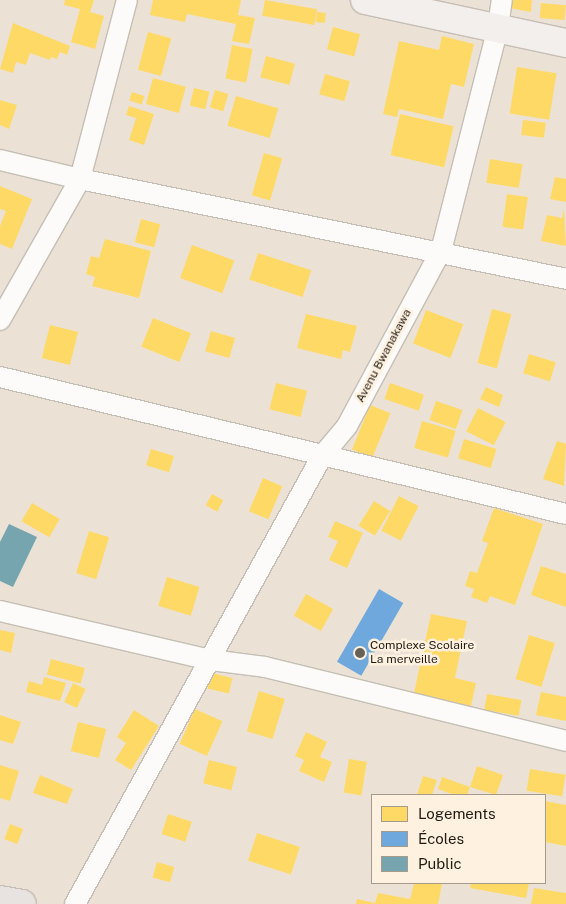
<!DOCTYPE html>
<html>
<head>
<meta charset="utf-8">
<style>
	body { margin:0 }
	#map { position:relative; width:566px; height:904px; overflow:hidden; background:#ebe2d5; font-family:"Public Sans",sans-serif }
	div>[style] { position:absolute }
	.homes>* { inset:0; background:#ffd966; transform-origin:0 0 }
	.schools>* { inset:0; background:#6fa8dc; transform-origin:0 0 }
	.public>* { inset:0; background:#76a5af }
	.roads { filter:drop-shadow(1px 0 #c5beb4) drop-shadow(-1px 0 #c5beb4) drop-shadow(0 1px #c5beb4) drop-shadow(0 -1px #c5beb4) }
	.street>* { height:20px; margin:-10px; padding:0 10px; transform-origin:10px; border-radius:10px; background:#fcfbf9 }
	.secondary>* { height:28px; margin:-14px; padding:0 14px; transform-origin:14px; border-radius:14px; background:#f3efec }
	.primary>* { height:28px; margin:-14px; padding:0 14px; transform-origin:14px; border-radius:14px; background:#e8e3e0 }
	.dots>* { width:14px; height:14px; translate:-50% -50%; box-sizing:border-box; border:2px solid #fef1df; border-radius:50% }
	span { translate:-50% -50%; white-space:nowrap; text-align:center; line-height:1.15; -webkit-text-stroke:5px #fef1df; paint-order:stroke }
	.street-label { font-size:12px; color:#201b13 }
	.poi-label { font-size:12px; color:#201b13 }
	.left { translate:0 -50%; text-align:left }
	.legend { position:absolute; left:371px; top:794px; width:175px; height:90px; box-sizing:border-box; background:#fef1df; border:1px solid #a59b8d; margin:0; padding:6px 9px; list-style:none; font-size:15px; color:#201b13 }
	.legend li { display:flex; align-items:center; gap:10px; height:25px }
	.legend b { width:25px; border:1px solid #a59b8d }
</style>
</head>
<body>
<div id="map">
	<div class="homes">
		<div style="clip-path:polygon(65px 0,94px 0,90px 12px,104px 16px,95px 49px,71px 42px,80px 9px,64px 5px)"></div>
		<div style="clip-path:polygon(153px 0,241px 0,238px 15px,255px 18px,249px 44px,232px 41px,236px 24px,187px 14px,185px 22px,150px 15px)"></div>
		<div style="left:265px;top:0;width:53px;height:16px;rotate:10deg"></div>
		<div style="clip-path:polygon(511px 0,532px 0,531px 12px,509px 8px)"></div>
		<div style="left:541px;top:3px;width:25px;height:15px;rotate:5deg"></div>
		<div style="left:317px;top:12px;width:9px;height:10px;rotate:6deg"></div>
		<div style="clip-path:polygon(13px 23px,70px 46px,67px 55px,60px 52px,57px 59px,51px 57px,50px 60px,30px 53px,26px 65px,16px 62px,13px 73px,0 69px)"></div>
		<div style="left:333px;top:27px;width:28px;height:23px;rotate:15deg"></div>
		<div style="left:148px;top:32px;width:24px;height:39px;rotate:15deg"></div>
		<div style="clip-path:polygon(442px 36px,474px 44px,464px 87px,451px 84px,443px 119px,399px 109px,397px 117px,383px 114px,399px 41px,439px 50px)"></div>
		<div style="left:232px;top:45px;width:21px;height:34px;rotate:11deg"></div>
		<div style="left:266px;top:56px;width:30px;height:22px;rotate:15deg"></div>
		<div style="left:517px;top:67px;width:40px;height:47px;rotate:9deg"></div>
		<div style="left:325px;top:74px;width:26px;height:21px;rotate:16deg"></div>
		<div style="left:153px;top:78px;width:34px;height:27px;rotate:15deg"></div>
		<div style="left:194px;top:88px;width:16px;height:18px;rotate:14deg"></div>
		<div style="left:215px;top:90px;width:14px;height:18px;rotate:17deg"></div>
		<div style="left:132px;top:92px;width:13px;height:9px;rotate:18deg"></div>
		<div style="left:236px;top:96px;width:44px;height:31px;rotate:16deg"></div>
		<div style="clip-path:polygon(0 100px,17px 105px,9px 129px,0 125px)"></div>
		<div style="clip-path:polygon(129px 106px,154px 114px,144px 145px,129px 140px,136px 118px,126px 115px)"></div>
		<div style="left:400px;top:114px;width:55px;height:42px;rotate:13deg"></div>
		<div style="left:523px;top:120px;width:23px;height:15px;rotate:7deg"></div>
		<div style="left:264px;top:153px;width:19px;height:44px;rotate:16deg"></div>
		<div style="left:490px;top:159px;width:33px;height:24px;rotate:9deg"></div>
		<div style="clip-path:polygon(555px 177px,566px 179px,566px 202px,550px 199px)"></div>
		<div style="clip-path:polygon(0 186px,32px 199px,12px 249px,0 244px,0 226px,6px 211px,0 209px)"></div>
		<div style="left:507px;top:194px;width:21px;height:33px;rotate:8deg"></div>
		<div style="clip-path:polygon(564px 209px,566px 246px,541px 241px,547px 215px,562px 218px)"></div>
		<div style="left:141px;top:219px;width:20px;height:24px;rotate:15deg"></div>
		<div style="clip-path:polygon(105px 239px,151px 251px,139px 298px,92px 286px,95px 277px,86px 274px,91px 256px,99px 258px)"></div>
		<div style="left:192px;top:245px;width:45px;height:35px;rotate:20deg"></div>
		<div style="left:258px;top:253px;width:56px;height:28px;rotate:18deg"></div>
		<div style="left:492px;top:309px;width:20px;height:56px;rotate:15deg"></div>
		<div style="left:426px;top:310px;width:40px;height:36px;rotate:21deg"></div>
		<div style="clip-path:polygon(306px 314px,357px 326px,350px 352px,343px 350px,341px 359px,297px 348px)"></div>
		<div style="left:153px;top:318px;width:41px;height:31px;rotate:22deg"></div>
		<div style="left:50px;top:325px;width:29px;height:34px;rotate:14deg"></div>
		<div style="left:211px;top:331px;width:25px;height:21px;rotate:16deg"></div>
		<div style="left:529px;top:354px;width:28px;height:20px;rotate:17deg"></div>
		<div style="left:276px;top:383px;width:32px;height:27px;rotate:14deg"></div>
		<div style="left:390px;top:383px;width:36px;height:17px;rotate:19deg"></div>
		<div style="clip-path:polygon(486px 387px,503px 395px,499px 407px,480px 399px)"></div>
		<div style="left:436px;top:401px;width:28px;height:20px;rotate:19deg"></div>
		<div style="left:370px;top:405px;width:22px;height:48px;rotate:22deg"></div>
		<div style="left:478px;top:408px;width:31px;height:26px;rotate:27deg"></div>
		<div style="left:422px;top:421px;width:35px;height:28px;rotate:16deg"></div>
		<div style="left:464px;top:439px;width:34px;height:20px;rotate:17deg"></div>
		<div style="clip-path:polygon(557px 441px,566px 444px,564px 486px,543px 479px)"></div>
		<div style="left:151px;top:449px;width:24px;height:17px;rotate:17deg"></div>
		<div style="left:263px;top:478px;width:21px;height:36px;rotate:23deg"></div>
		<div style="left:212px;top:494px;width:13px;height:13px;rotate:29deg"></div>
		<div style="left:399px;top:496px;width:22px;height:39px;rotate:27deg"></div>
		<div style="left:374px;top:501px;width:19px;height:29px;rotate:32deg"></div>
		<div style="left:32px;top:503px;width:32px;height:21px;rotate:30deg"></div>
		<div style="clip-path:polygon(494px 508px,543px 524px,515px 605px,490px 596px,487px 603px,471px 597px,474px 589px,465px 586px,470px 571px,477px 573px,488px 543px,482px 541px)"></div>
		<div style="clip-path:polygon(335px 521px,363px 533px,347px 568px,329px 560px,338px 541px,328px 537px)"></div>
		<div style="left:89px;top:531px;width:21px;height:44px;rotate:17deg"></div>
		<div style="clip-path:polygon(541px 566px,566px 574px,566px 607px,531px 595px)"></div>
		<div style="left:167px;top:577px;width:34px;height:30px;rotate:17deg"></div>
		<div style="left:306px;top:594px;width:31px;height:25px;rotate:29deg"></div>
		<div style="clip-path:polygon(431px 614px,467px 621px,455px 678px,476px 683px,471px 706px,414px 693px)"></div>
		<div style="clip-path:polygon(0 630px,15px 633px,11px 653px,0 650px)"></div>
		<div style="left:529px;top:635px;width:27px;height:46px;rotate:17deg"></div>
		<div style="left:51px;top:659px;width:35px;height:16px;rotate:15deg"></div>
		<div style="left:211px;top:673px;width:22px;height:16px;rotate:13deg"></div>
		<div style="clip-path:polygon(44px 677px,66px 683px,60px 701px,26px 692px,29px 681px,42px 685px)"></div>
		<div style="left:73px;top:683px;width:14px;height:21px;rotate:25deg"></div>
		<div style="left:259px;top:691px;width:27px;height:42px;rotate:17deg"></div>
		<div style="clip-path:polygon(541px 692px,566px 697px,566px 721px,536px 715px)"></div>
		<div style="left:487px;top:694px;width:35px;height:16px;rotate:10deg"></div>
		<div style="left:195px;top:709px;width:30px;height:38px;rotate:24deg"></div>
		<div style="clip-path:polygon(134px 710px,159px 726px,131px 770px,115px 760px,126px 743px,117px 737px)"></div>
		<div style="clip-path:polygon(0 715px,21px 722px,13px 744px,0 740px)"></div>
		<div style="left:78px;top:722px;width:29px;height:30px;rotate:14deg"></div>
		<div style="clip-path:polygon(306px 732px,327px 742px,320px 757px,332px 762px,324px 782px,299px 771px,304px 760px,295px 756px)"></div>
		<div style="left:349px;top:759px;width:18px;height:34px;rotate:9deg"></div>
		<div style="left:209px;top:760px;width:29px;height:24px;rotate:14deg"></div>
		<div style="clip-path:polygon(0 765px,19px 771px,10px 801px,0 798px)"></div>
		<div style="clip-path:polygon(477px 766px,503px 775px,496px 795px,470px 787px,467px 795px,454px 795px,438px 789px,442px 777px,470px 787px)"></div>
		<div style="left:530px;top:769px;width:36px;height:22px;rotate:9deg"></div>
		<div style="clip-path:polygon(40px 775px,73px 789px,67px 804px,33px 793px)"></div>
		<div style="clip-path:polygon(423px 776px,437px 780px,432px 795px,417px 795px)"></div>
		<div style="clip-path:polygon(545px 801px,566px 805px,566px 846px,545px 842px)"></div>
		<div style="left:168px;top:814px;width:25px;height:21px;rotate:18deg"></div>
		<div style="left:10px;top:824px;width:14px;height:16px;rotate:21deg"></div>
		<div style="left:257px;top:833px;width:45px;height:29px;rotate:18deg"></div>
		<div style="left:157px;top:862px;width:18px;height:16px;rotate:16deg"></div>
		<div style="clip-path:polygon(414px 883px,442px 884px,438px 904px,356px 904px,357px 899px,375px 903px,378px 893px,410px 899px)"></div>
		<div style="clip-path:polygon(471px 883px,529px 883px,526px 898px,470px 888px)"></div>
		<div style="clip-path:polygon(534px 888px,566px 893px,566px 904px,531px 904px)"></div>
	</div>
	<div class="schools">
		<div style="left:379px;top:589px;width:28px;height:84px;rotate:30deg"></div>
	</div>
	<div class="public">
		<div style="clip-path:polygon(9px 524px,37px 537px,13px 587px,0 581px,0 542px)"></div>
	</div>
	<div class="roads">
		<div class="street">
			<div style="left:0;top:160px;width:82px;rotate:13.4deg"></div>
			<div style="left:80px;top:179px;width:496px;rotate:11.6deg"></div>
			<div style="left:0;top:320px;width:162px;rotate:-60.4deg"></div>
			<div style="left:80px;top:179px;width:185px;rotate:-75.3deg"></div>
			<div style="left:0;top:377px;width:582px;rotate:13.61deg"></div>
			<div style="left:0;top:611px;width:217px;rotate:13.1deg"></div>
			<div style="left:211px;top:660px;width:54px;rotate:7.4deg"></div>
			<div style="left:265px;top:667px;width:310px;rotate:13.8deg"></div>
			<div style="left:75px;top:904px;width:512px;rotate:-61.13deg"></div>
			<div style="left:322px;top:456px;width:39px;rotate:-50deg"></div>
			<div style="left:347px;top:426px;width:199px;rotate:-61.8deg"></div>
			<div style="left:441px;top:251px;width:231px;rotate:-75.7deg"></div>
			<div style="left:498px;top:27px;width:27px;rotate:-82deg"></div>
		</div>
		<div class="secondary">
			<div style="left:365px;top:0;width:206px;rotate:12.1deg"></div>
		</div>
		<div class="primary">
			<div style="left:0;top:900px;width:22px;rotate:10deg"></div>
		</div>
	</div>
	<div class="dots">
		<div style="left:360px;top:653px;background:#676157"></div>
	</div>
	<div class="street-label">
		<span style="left:384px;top:356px;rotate:-62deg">Avenu Bwanakawa</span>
	</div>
	<div class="poi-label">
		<span class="left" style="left:370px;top:653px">Complexe Scolaire<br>La merveille</span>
	</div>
	<ul class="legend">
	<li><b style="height:14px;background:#ffd966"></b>Logements</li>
	<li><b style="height:14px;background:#6fa8dc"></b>Écoles</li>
	<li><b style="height:14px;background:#76a5af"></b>Public</li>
	</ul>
</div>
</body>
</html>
